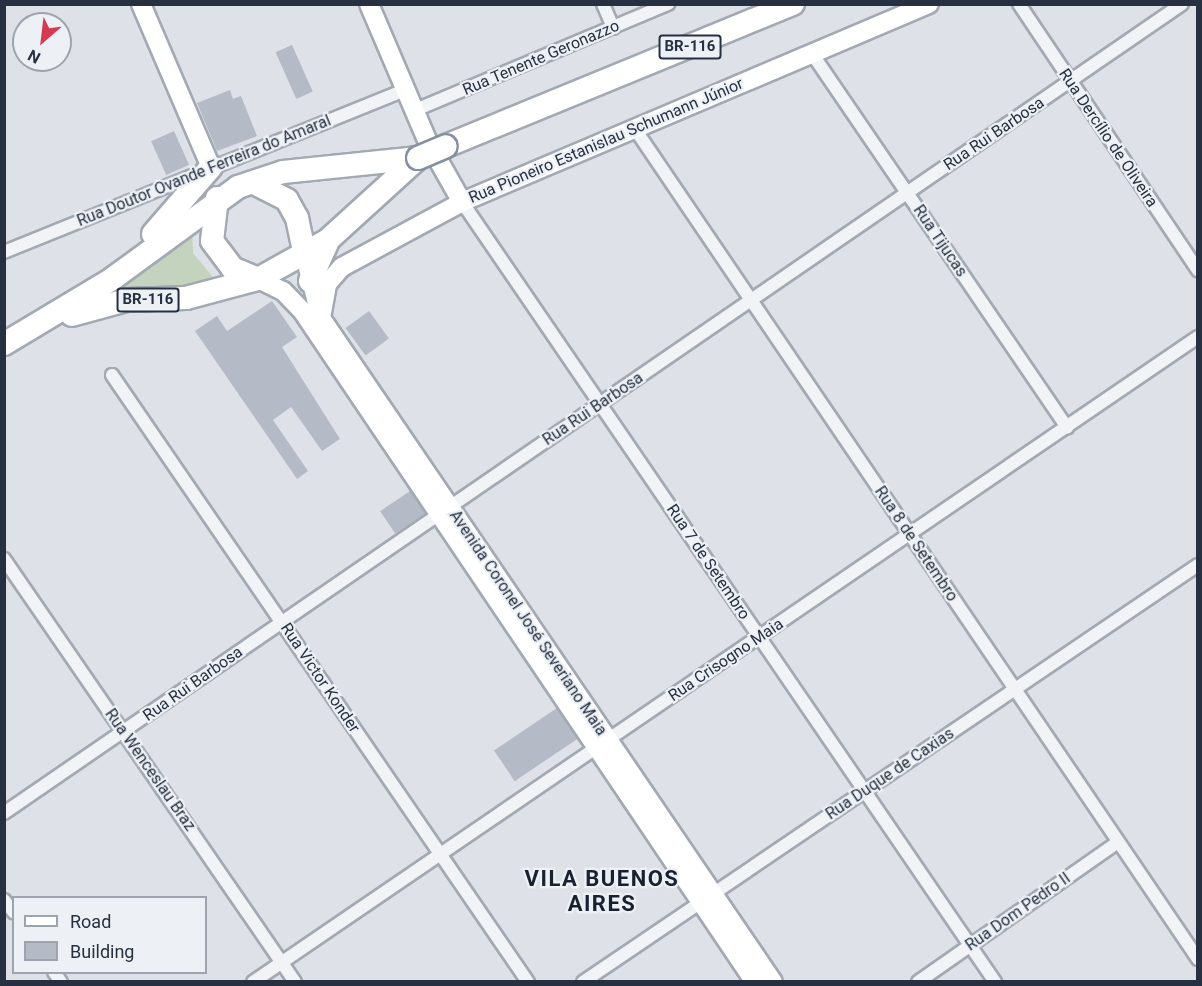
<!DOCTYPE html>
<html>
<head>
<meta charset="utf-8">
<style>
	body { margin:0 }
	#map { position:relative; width:1202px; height:986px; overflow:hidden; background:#dee2e8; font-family:Roboto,sans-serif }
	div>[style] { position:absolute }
	.green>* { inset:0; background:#c4d3be }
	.building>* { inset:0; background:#b5bbc6; transform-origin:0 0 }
	.roads { filter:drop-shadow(2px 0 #a3a9b2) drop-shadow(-2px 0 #a3a9b2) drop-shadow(0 2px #a3a9b2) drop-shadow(0 -2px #a3a9b2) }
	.street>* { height:12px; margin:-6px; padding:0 6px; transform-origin:6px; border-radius:6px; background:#f1f3f6 }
	.secondary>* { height:18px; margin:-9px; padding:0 9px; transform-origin:9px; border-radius:9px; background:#fff }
	.highway>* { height:22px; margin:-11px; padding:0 11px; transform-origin:11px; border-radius:11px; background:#fff }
	.bridges { filter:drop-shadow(2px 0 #848fa0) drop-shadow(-2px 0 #848fa0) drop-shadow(0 2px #848fa0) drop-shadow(0 -2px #848fa0) }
	.highway-bridge>* { height:22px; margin:-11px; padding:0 11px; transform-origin:11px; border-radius:11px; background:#fff }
	span { translate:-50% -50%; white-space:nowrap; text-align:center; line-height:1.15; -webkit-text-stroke:4.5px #edf1f6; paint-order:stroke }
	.shield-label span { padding:2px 4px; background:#edf1f6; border:2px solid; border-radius:4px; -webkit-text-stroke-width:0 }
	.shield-label { font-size:15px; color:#263040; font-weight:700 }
	.street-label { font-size:16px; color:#263040 }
	.district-label { font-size:22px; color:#192131; font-weight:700; letter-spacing:1.5px }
	.frame { position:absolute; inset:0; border:6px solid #263040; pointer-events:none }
	.legend { position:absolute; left:12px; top:896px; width:195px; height:78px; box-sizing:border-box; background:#edf1f6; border:2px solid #9da4ad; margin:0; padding:8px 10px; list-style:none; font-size:18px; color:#263040 }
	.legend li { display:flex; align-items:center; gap:12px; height:30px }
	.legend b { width:30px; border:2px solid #9da4ad }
	.north { position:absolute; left:12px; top:12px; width:60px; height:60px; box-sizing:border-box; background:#edf1f6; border:2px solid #9da4ad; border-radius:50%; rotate:208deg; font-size:16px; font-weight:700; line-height:24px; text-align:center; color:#263040 }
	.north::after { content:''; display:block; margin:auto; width:21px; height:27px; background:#d63a52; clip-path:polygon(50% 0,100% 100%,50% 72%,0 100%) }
</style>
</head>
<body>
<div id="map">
	<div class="green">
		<div style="clip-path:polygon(192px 227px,193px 253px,217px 282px,117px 293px)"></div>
	</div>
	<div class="building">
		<div style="left:292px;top:45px;width:51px;height:18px;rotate:66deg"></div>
		<div style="clip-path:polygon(230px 90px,233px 99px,241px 96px,257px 136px,217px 151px,197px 103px)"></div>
		<div style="left:174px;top:131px;width:37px;height:25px;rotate:66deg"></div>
		<div style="clip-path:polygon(272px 301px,297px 337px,282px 347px,340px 439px,322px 451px,291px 407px,273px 420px,308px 471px,297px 479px,195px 331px,217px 316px,227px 331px)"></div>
		<div style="left:369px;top:311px;width:34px;height:29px;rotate:54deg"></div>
		<div style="left:410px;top:491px;width:27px;height:36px;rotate:56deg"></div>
		<div style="left:557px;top:708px;width:37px;height:76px;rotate:56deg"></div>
	</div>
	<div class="roads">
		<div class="street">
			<div style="left:603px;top:4px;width:26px;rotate:67deg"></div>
			<div style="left:1019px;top:4px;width:321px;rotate:56.1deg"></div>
			<div style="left:813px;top:55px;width:451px;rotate:55.7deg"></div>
			<div style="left:413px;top:111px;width:277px;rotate:-22.8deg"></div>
			<div style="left:635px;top:129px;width:1003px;rotate:55.85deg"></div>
			<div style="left:462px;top:202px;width:945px;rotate:55.65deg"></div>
			<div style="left:4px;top:252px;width:432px;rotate:-22deg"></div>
			<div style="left:112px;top:375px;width:736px;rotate:55.58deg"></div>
			<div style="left:4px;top:559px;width:513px;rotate:55.47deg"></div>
			<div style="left:4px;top:813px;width:1429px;rotate:-34.48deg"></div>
			<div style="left:4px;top:900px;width:16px;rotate:52deg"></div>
			<div style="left:54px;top:972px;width:12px;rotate:55deg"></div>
			<div style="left:253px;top:982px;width:1144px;rotate:-34.32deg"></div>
			<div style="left:583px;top:982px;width:743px;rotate:-34.14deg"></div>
			<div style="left:918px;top:982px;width:244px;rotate:-35deg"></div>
		</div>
		<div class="secondary">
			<div style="left:141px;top:4px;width:177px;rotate:66.8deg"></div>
			<div style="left:369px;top:4px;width:150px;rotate:66.9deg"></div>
			<div style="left:428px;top:142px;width:69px;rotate:60.5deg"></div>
			<div style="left:308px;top:268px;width:52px;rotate:75.4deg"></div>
			<div style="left:321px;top:318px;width:803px;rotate:55.76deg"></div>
			<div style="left:258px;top:279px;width:28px;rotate:26deg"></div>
			<div style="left:283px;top:291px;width:29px;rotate:46deg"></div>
			<div style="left:303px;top:312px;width:808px;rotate:56deg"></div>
			<div style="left:322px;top:313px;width:29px;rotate:-80deg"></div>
			<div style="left:327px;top:284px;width:23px;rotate:-49deg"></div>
			<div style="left:342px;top:267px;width:136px;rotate:-28.4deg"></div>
			<div style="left:462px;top:202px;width:507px;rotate:-22.98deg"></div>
		</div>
		<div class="highway">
			<div style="left:446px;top:146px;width:375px;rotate:-22.3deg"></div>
			<div style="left:254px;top:183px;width:37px;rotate:27deg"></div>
			<div style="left:287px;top:200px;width:21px;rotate:61deg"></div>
			<div style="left:297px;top:218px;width:38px;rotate:78deg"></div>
			<div style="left:217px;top:198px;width:43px;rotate:96.6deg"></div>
			<div style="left:212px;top:241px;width:34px;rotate:53deg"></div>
			<div style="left:232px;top:268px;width:28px;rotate:23deg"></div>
			<div style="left:153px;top:234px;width:89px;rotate:-49.1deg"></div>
			<div style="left:310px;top:281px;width:44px;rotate:-65.8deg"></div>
			<div style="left:72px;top:315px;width:56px;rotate:-15.5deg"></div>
			<div style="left:126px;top:300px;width:60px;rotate:-1.9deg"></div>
			<div style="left:186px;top:298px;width:74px;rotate:-14.8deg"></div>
			<div style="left:258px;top:279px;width:80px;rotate:-29.1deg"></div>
			<div style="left:328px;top:240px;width:122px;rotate:-42.3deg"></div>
			<div style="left:4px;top:344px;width:126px;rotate:-31deg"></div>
			<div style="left:112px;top:279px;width:156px;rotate:-36.1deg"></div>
			<div style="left:238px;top:187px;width:47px;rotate:-18.4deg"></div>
			<div style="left:283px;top:172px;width:136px;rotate:-5.9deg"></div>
		</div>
	</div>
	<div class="bridges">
		<div class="highway-bridge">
			<div style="left:418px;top:158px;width:30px;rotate:-23deg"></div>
		</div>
	</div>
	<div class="shield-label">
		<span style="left:690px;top:47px">BR-116</span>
		<span style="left:148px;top:300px">BR-116</span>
	</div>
	<div class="street-label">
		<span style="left:541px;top:58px;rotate:-23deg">Rua Tenente Geronazzo</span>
		<span style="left:994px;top:134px;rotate:-34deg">Rua Rui Barbosa</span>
		<span style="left:1108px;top:138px;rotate:56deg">Rua Dercílio de Oliveira</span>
		<span style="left:606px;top:141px;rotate:-23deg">Rua Pioneiro Estanislau Schumann Júnior</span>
		<span style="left:204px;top:171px;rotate:-22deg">Rua Doutor Ovande Ferreira do Amaral</span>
		<span style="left:940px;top:241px;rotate:56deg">Rua Tijucas</span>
		<span style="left:593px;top:409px;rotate:-34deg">Rua Rui Barbosa</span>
		<span style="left:916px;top:544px;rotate:56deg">Rua 8 de Setembro</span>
		<span style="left:708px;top:562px;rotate:56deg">Rua 7 de Setembro</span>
		<span style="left:528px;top:623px;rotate:56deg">Avenida Coronel José Severiano Maia</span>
		<span style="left:726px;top:660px;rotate:-34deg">Rua Crisogno Maia</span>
		<span style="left:320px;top:678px;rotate:56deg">Rua Victor Konder</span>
		<span style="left:193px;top:684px;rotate:-35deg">Rua Rui Barbosa</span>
		<span style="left:150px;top:770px;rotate:55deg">Rua Wenceslau Braz</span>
		<span style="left:890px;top:774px;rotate:-34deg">Rua Duque de Caxias</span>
		<span style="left:1018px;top:912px;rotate:-35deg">Rua Dom Pedro II</span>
	</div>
	<div class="district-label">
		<span style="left:602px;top:891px">VILA BUENOS<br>AIRES</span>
	</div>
	<div class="frame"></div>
	<ul class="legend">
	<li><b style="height:8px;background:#fff"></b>Road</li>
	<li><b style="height:16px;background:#b5bbc6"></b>Building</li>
	</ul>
	<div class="north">N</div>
</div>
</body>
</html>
